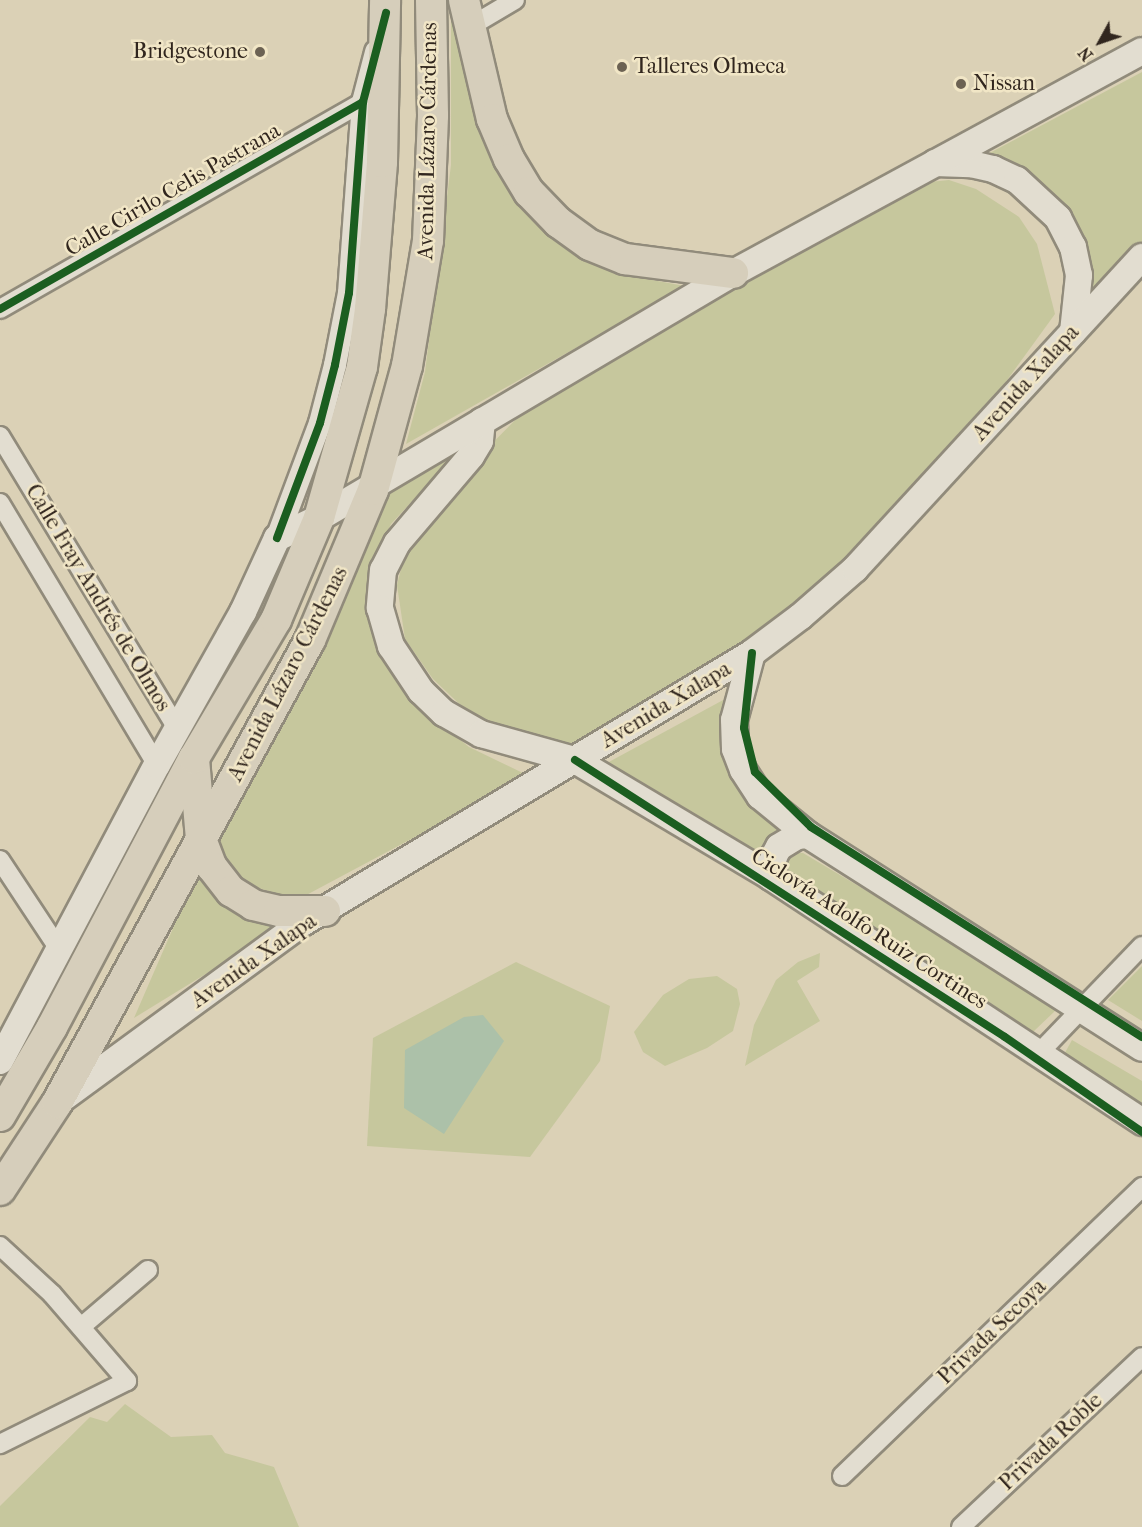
<!DOCTYPE html>
<html>
<head>
<meta charset="utf-8">
<style>
	body { margin:0 }
	#map { position:relative; width:1142px; height:1527px; overflow:hidden; background:#dbd1b6; font-family:"IM FELL French Canon",serif }
	div>[style] { position:absolute }
	.green>* { inset:0; background:#c6c79d }
	.water>* { inset:0; background:#acc1a9 }
	.roads { filter:drop-shadow(2px 0 #918b7b) drop-shadow(-2px 0 #918b7b) drop-shadow(0 2px #918b7b) drop-shadow(0 -2px #918b7b) }
	.minor>* { height:18px; margin:-9px; padding:0 9px; transform-origin:9px; border-radius:9px; background:#e2ddd0 }
	.tertiary>* { height:22px; margin:-11px; padding:0 11px; transform-origin:11px; border-radius:11px; background:#e2ddd0 }
	.secondary>* { height:26px; margin:-13px; padding:0 13px; transform-origin:13px; border-radius:13px; background:#e2ddd0 }
	.trunk>* { height:30px; margin:-15px; padding:0 15px; transform-origin:15px; border-radius:15px; background:#d6cebb }
	.cycleway>* { height:8px; margin:-4px; padding:0 4px; transform-origin:4px; border-radius:4px; background:#1b5e20 }
	.dots>* { width:16px; height:16px; translate:-50% -50%; box-sizing:border-box; border:3px solid #f1e6c6; border-radius:50% }
	span { translate:-50% -50%; white-space:nowrap; text-align:center; line-height:1.15; -webkit-text-stroke:5px #f1e6c6; paint-order:stroke }
	.poi-label { font-size:22px; color:#31261e }
	.right { translate:-100% -50%; text-align:right }
	.left { translate:0 -50%; text-align:left }
	.street-label { font-size:22px; color:#31261e }
	.north { position:absolute; left:1070px; top:12px; width:60px; height:60px; -webkit-text-stroke:4px #f1e6c6; paint-order:stroke; rotate:230deg; font-size:16px; font-weight:700; line-height:24px; text-align:center; color:#31261e }
	.north::after { content:''; display:block; margin:auto; width:21px; height:27px; background:#31261e; clip-path:polygon(50% 0,100% 100%,50% 72%,0 100%) }
</style>
</head>
<body>
<div id="map">
	<div class="green">
		<div style="clip-path:polygon(451px 17px,495px 156px,591px 258px,630px 276px,685px 286px,406px 444px,425px 372px,451px 165px)"></div>
		<div style="clip-path:polygon(1142px 72px,1142px 246px,1092px 290px,1075px 228px,1037px 181px,982px 157px)"></div>
		<div style="clip-path:polygon(949px 180px,976px 189px,1019px 217px,1037px 244px,1055px 314px,968px 434px,862px 548px,771px 634px,573px 755px,527px 745px,473px 717px,433px 679px,405px 639px,397px 585px,410px 533px,446px 490px,539px 396px,910px 184px)"></div>
		<div style="clip-path:polygon(462px 440px,464px 445px,391px 524px,367px 581px,375px 637px,409px 698px,469px 747px,529px 776px,297px 900px,252px 886px,218px 861px,209px 832px,366px 506px)"></div>
		<div style="clip-path:polygon(725px 699px,721px 738px,746px 791px,784px 833px,767px 840px,758px 851px,756px 862px,607px 763px)"></div>
		<div style="clip-path:polygon(793px 853px,803px 853px,1008px 975px,1056px 1010px,1033px 1032px,780px 878px,784px 860px)"></div>
		<div style="clip-path:polygon(197px 873px,235px 910px,277px 930px,134px 1018px)"></div>
		<div style="clip-path:polygon(820px 953px,819px 967px,797px 981px,820px 1021px,745px 1066px,754px 1025px,776px 980px,798px 962px)"></div>
		<div style="clip-path:polygon(516px 962px,610px 1006px,600px 1061px,530px 1157px,367px 1146px,373px 1038px)"></div>
		<div style="clip-path:polygon(1142px 966px,1142px 1021px,1108px 1000px)"></div>
		<div style="clip-path:polygon(717px 976px,737px 989px,740px 1004px,733px 1031px,707px 1048px,665px 1066px,643px 1052px,634px 1032px,663px 995px,689px 979px)"></div>
		<div style="clip-path:polygon(1072px 1040px,1142px 1081px,1142px 1111px,1061px 1060px)"></div>
		<div style="clip-path:polygon(125px 1404px,171px 1437px,212px 1435px,225px 1453px,274px 1467px,299px 1527px,0 1527px,0 1506px,90px 1417px,107px 1422px)"></div>
	</div>
	<div class="water">
		<div style="clip-path:polygon(483px 1015px,504px 1041px,444px 1134px,404px 1108px,405px 1050px,464px 1017px)"></div>
	</div>
	<div class="roads">
		<div class="minor">
			<div style="left:471px;top:26px;width:51px;rotate:-30.6deg"></div>
			<div style="left:0;top:309px;width:418px;rotate:-29.7deg"></div>
			<div style="left:0;top:436px;width:344px;rotate:58.8deg"></div>
			<div style="left:0;top:503px;width:305px;rotate:59.1deg"></div>
			<div style="left:0;top:860px;width:110px;rotate:56.5deg"></div>
			<div style="left:1038px;top:1054px;width:150px;rotate:-46.1deg"></div>
			<div style="left:0;top:1246px;width:71px;rotate:42.7deg"></div>
			<div style="left:52px;top:1294px;width:115px;rotate:49.2deg"></div>
			<div style="left:127px;top:1381px;width:142px;rotate:153.6deg"></div>
			<div style="left:81px;top:1327px;width:88px;rotate:-40.4deg"></div>
			<div style="left:842px;top:1476px;width:417px;rotate:-43.9deg"></div>
			<div style="left:961px;top:1527px;width:248px;rotate:-43.2deg"></div>
		</div>
		<div class="tertiary">
			<div style="left:277px;top:538px;width:123px;rotate:-69.5deg"></div>
			<div style="left:320px;top:423px;width:60px;rotate:-75.5deg"></div>
			<div style="left:335px;top:365px;width:73px;rotate:-79deg"></div>
			<div style="left:349px;top:293px;width:192px;rotate:-85.8deg"></div>
			<div style="left:363px;top:102px;width:52px;rotate:-75.4deg"></div>
		</div>
		<div class="secondary">
			<div style="left:935px;top:163px;width:36px;rotate:2deg"></div>
			<div style="left:971px;top:164px;width:23px;rotate:13deg"></div>
			<div style="left:993px;top:169px;width:26px;rotate:25deg"></div>
			<div style="left:1017px;top:180px;width:56px;rotate:42.8deg"></div>
			<div style="left:1058px;top:218px;width:33px;rotate:63deg"></div>
			<div style="left:1073px;top:247px;width:29px;rotate:78deg"></div>
			<div style="left:1079px;top:275px;width:57px;rotate:96deg"></div>
			<div style="left:482px;top:421px;width:20px;rotate:96deg"></div>
			<div style="left:480px;top:441px;width:17px;rotate:121deg"></div>
			<div style="left:471px;top:456px;width:114px;rotate:130.4deg"></div>
			<div style="left:397px;top:543px;width:30px;rotate:117deg"></div>
			<div style="left:383px;top:570px;width:38px;rotate:95deg"></div>
			<div style="left:380px;top:608px;width:40px;rotate:74deg"></div>
			<div style="left:391px;top:646px;width:54px;rotate:56.3deg"></div>
			<div style="left:421px;top:691px;width:32px;rotate:44deg"></div>
			<div style="left:444px;top:713px;width:43px;rotate:29.6deg"></div>
			<div style="left:481px;top:734px;width:98px;rotate:15.5deg"></div>
			<div style="left:575px;top:760px;width:228px;rotate:30.8deg"></div>
			<div style="left:771px;top:877px;width:445px;rotate:33.4deg"></div>
			<div style="left:752px;top:653px;width:69px;rotate:105deg"></div>
			<div style="left:734px;top:720px;width:29px;rotate:88deg"></div>
			<div style="left:735px;top:749px;width:22px;rotate:69deg"></div>
			<div style="left:743px;top:770px;width:31px;rotate:57deg"></div>
			<div style="left:760px;top:796px;width:62px;rotate:39.1deg"></div>
			<div style="left:808px;top:835px;width:396px;rotate:32.5deg"></div>
			<div style="left:771px;top:877px;width:21px;rotate:-82deg"></div>
			<div style="left:774px;top:856px;width:10px;rotate:-61deg"></div>
			<div style="left:779px;top:847px;width:21px;rotate:-31deg"></div>
			<div style="left:797px;top:836px;width:11px;rotate:-5deg"></div>
			<div style="left:0;top:1061px;width:335px;rotate:-62.1deg"></div>
			<div style="left:157px;top:765px;width:176px;rotate:-60.7deg"></div>
			<div style="left:243px;top:612px;width:81px;rotate:-65.3deg"></div>
			<div style="left:277px;top:538px;width:47px;rotate:-25.5deg"></div>
			<div style="left:319px;top:518px;width:481px;rotate:-30.6deg"></div>
			<div style="left:733px;top:273px;width:465px;rotate:-28.5deg"></div>
			<div style="left:59px;top:1101px;width:303px;rotate:-36.2deg"></div>
			<div style="left:304px;top:922px;width:523px;rotate:-30.98deg"></div>
			<div style="left:752px;top:653px;width:60px;rotate:-36.9deg"></div>
			<div style="left:800px;top:617px;width:73px;rotate:-41.1deg"></div>
			<div style="left:855px;top:569px;width:424px;rotate:-47.4deg"></div>
		</div>
		<div class="trunk">
			<div style="left:464px;top:0;width:122px;rotate:76.8deg"></div>
			<div style="left:492px;top:119px;width:43px;rotate:67deg"></div>
			<div style="left:509px;top:159px;width:39px;rotate:59deg"></div>
			<div style="left:529px;top:192px;width:42px;rotate:46deg"></div>
			<div style="left:558px;top:222px;width:39px;rotate:36deg"></div>
			<div style="left:590px;top:245px;width:38px;rotate:22deg"></div>
			<div style="left:625px;top:259px;width:109px;rotate:7.4deg"></div>
			<div style="left:194px;top:759px;width:80px;rotate:85deg"></div>
			<div style="left:201px;top:839px;width:30px;rotate:69deg"></div>
			<div style="left:212px;top:867px;width:31px;rotate:52deg"></div>
			<div style="left:231px;top:891px;width:26px;rotate:32deg"></div>
			<div style="left:253px;top:905px;width:27px;rotate:13deg"></div>
			<div style="left:279px;top:911px;width:46px"></div>
			<div style="left:0;top:1116px;width:103px;rotate:-59.7deg"></div>
			<div style="left:52px;top:1027px;width:304px;rotate:-62.2deg"></div>
			<div style="left:194px;top:758px;width:161px;rotate:-59.3deg"></div>
			<div style="left:276px;top:620px;width:111px;rotate:-67.1deg"></div>
			<div style="left:319px;top:518px;width:157px;rotate:-74.1deg"></div>
			<div style="left:362px;top:367px;width:59px;rotate:-82.1deg"></div>
			<div style="left:370px;top:309px;width:147px;rotate:-85.3deg"></div>
			<div style="left:382px;top:162px;width:162px;rotate:-88.9deg"></div>
			<div style="left:0;top:1190px;width:104px;rotate:-56.8deg"></div>
			<div style="left:57px;top:1103px;width:528px;rotate:-61.35deg"></div>
			<div style="left:310px;top:640px;width:163px;rotate:-67.2deg"></div>
			<div style="left:373px;top:490px;width:129px;rotate:-74.7deg"></div>
			<div style="left:407px;top:366px;width:127px;rotate:-80.5deg"></div>
			<div style="left:428px;top:241px;width:126px;rotate:-87.7deg"></div>
			<div style="left:433px;top:115px;width:115px;rotate:-91deg"></div>
		</div>
	</div>
	<div class="cycleway">
		<div style="left:0;top:309px;width:418px;rotate:-29.7deg"></div>
		<div style="left:277px;top:538px;width:123px;rotate:-69.5deg"></div>
		<div style="left:320px;top:423px;width:60px;rotate:-75.5deg"></div>
		<div style="left:335px;top:365px;width:73px;rotate:-79deg"></div>
		<div style="left:349px;top:293px;width:192px;rotate:-85.8deg"></div>
		<div style="left:363px;top:102px;width:92px;rotate:-75.5deg"></div>
		<div style="left:752px;top:653px;width:75px;rotate:96.1deg"></div>
		<div style="left:744px;top:728px;width:45px;rotate:76deg"></div>
		<div style="left:755px;top:772px;width:78px;rotate:44.5deg"></div>
		<div style="left:811px;top:827px;width:392px;rotate:32.4deg"></div>
		<div style="left:575px;top:760px;width:511px;rotate:32.79deg"></div>
		<div style="left:1005px;top:1037px;width:167px;rotate:34.7deg"></div>
	</div>
	<div class="dots">
		<div style="left:260px;top:52px;background:#6c6253"></div>
		<div style="left:622px;top:67px;background:#6c6253"></div>
		<div style="left:961px;top:84px;background:#6c6253"></div>
	</div>
	<div class="poi-label">
		<span class="right" style="left:248px;top:52px">Bridgestone</span>
		<span class="left" style="left:634px;top:67px">Talleres Olmeca</span>
		<span class="left" style="left:973px;top:84px">Nissan</span>
	</div>
	<div class="street-label">
		<span style="left:428px;top:141px;rotate:-89deg">Avenida Lázaro Cárdenas</span>
		<span style="left:173px;top:190px;rotate:-30deg">Calle Cirilo Celis Pastrana</span>
		<span style="left:1026px;top:383px;rotate:-48deg">Avenida Xalapa</span>
		<span style="left:98px;top:598px;rotate:59deg">Calle Fray Andrés de Olmos</span>
		<span style="left:288px;top:674px;rotate:-63deg">Avenida Lázaro Cárdenas</span>
		<span style="left:666px;top:705px;rotate:-31deg">Avenida Xalapa</span>
		<span style="left:869px;top:929px;rotate:33deg">Ciclovía Adolfo Ruiz Cortines</span>
		<span style="left:254px;top:961px;rotate:-35deg">Avenida Xalapa</span>
		<span style="left:992px;top:1332px;rotate:-44deg">Privada Secoya</span>
		<span style="left:1051px;top:1442px;rotate:-43deg">Privada Roble</span>
	</div>
	<div class="north">N</div>
</div>
</body>
</html>
